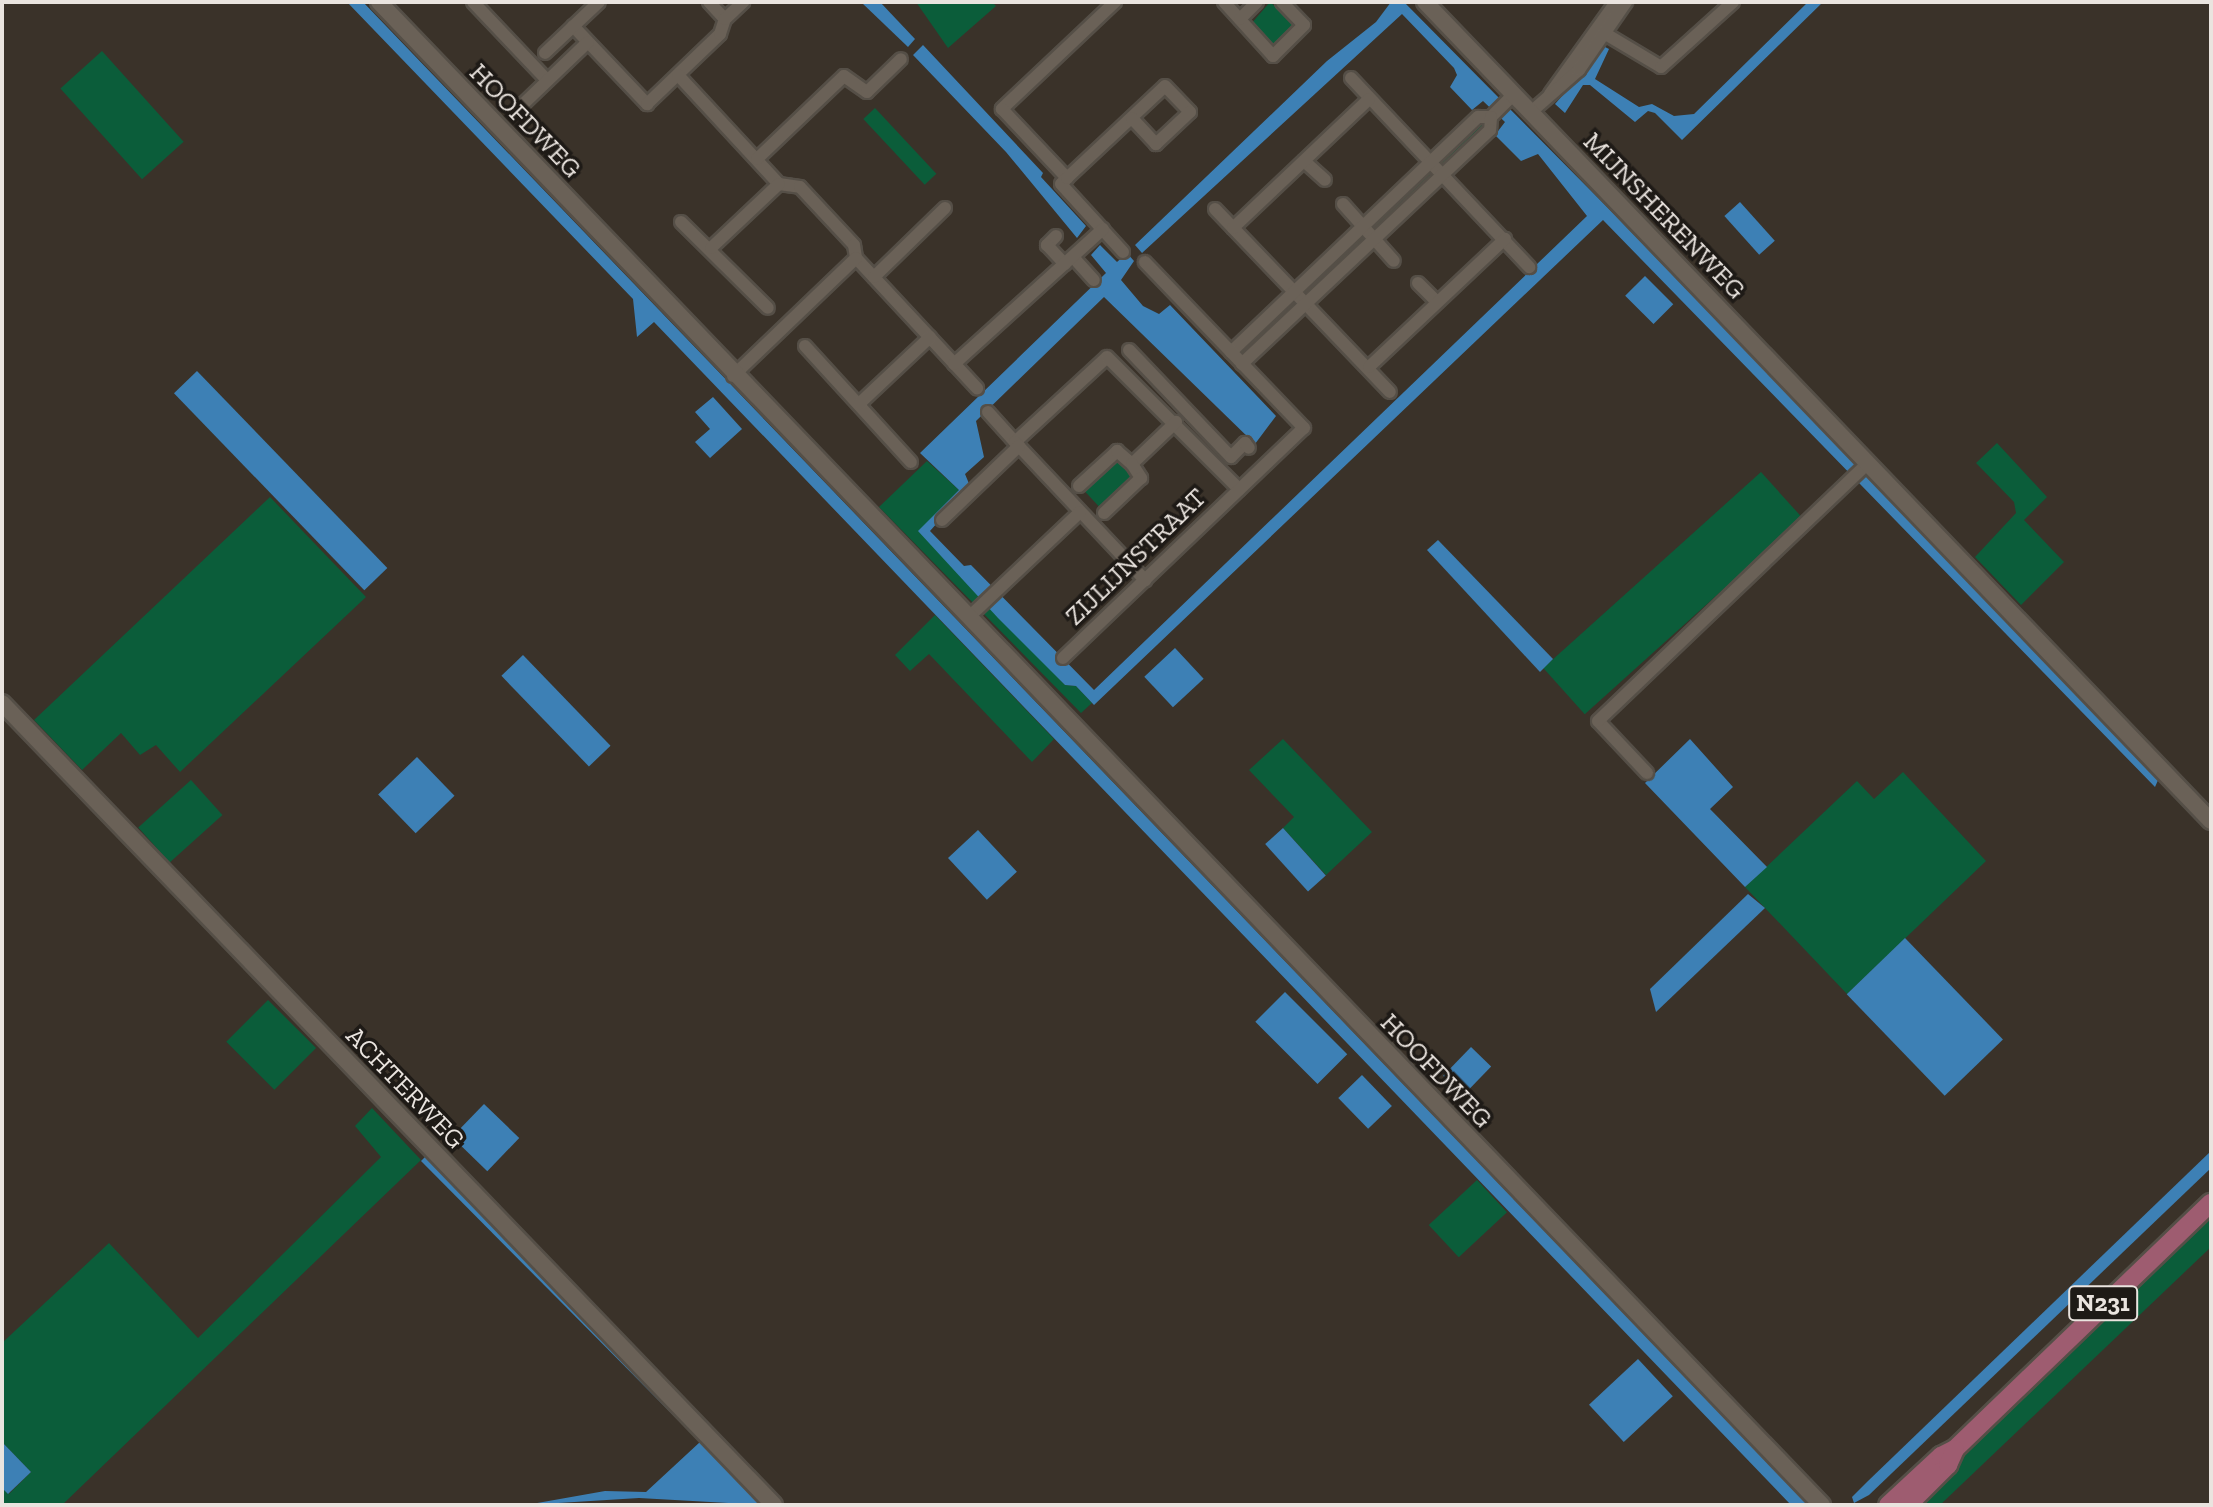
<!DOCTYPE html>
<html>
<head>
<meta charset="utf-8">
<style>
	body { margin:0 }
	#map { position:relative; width:2213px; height:1507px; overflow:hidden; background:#3a3229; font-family:"Zilla Slab",serif }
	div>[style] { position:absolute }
	.green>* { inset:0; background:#0b5d3a; transform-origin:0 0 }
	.water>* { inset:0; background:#3d80b5; transform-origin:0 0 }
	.roads { filter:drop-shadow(2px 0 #554f47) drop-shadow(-2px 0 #554f47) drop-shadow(0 2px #554f47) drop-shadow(0 -2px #554f47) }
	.street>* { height:12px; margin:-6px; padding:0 6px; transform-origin:6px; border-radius:6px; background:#6a6157 }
	.secondary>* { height:16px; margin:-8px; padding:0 8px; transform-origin:8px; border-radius:8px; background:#6a6157 }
	.primary>* { height:18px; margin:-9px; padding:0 9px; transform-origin:9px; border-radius:9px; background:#9e5c70 }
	span { translate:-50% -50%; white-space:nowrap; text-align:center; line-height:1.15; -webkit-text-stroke:7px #1e1a16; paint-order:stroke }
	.shield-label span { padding:2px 6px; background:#1e1a16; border:2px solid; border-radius:6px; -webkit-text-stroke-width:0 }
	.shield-label { font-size:24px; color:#eae4df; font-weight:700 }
	.street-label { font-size:26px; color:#eae4df }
	.frame { position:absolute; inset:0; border:4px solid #eae4df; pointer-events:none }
</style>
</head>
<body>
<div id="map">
	<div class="green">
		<div style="clip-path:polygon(916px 2px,992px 2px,996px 6px,948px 48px)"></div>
		<div style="left:1270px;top:2px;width:35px;height:30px;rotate:41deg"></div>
		<div style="left:102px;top:51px;width:122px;height:56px;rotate:48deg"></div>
		<div style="left:875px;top:108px;width:90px;height:16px;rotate:47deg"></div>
		<div style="clip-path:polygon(1482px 122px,1486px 128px,1248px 355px,1243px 348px)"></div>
		<div style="clip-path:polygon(1997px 443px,2047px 497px,2024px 520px,2064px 562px,2021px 605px,1975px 557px,2016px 513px,2014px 502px,1976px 463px)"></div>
		<div style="left:1117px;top:457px;width:26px;height:47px;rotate:47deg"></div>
		<div style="clip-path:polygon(927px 461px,959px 490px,919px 531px,1065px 685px,1076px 686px,1092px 703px,1081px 713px,879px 507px)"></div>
		<div style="left:1761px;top:472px;width:62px;height:293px;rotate:48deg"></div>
		<div style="clip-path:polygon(270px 497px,366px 597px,180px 772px,156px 745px,140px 755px,121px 733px,82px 770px,34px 720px)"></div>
		<div style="clip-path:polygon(935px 615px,1054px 739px,1032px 762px,929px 654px,910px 671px,895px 655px)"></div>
		<div style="clip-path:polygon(1283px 739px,1372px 832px,1326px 875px,1283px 828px,1294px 817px,1249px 770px)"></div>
		<div style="clip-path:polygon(1903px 772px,1986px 861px,1847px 994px,1745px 887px,1857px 781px,1874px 799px)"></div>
		<div style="left:191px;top:780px;width:47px;height:71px;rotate:48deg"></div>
		<div style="left:268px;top:1000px;width:68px;height:59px;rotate:45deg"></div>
		<div style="clip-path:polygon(372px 1108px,421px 1160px,62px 1505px,2px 1505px,2px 1488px,9px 1494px,31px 1472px,2px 1442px,2px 1343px,109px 1243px,198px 1338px,381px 1157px,355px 1126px)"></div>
		<div style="left:1477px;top:1180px;width:44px;height:66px;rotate:47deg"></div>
		<div style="clip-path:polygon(2211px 1209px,2211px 1247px,1940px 1505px,1918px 1505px,2028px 1383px)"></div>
	</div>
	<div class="water">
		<div style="clip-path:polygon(347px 2px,363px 2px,1808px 1505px,1791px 1505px,654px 322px,637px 337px,633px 299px)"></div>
		<div style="clip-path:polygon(861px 2px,880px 2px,915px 39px,908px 47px)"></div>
		<div style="clip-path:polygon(1391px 2px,1404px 2px,1609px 209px,2159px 778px,2155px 787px,1603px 220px,1094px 705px,1076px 686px,1065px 685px,998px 618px,918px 531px,959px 490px,920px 453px,1106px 273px,1091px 255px,1100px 245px,1117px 262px,1127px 253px,1134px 261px,1121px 280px,1143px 306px,1159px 314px,1170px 305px,1276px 416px,1255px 444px,1104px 297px,976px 421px,984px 457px,965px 474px,970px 486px,930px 531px,964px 566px,971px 565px,1094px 690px,1587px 216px,1538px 154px,1521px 161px,1495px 135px,1505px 122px,1483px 101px,1472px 110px,1450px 87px,1457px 75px,1454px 68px,1402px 14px,1142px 253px,1135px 245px,1327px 61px,1376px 22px)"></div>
		<div style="clip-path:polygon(1808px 2px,1823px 2px,1682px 140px,1655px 113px,1648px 111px,1635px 122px,1590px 85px,1583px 85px,1565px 113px,1555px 104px,1605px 47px,1609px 49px,1595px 79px,1639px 107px,1652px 104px,1674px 116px,1694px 114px)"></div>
		<div style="clip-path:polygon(923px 45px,1043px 173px,1041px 177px,1086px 226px,1077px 238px,1006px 152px,913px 55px)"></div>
		<div style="left:1740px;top:202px;width:52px;height:21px;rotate:48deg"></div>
		<div style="left:1645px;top:276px;width:40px;height:28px;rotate:45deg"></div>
		<div style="left:197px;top:371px;width:274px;height:32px;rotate:46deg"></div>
		<div style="clip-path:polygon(713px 397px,742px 429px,710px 458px,695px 442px,710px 429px,695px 412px)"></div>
		<div style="clip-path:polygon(1438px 540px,1553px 659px,1540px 672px,1427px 550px)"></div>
		<div style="left:1175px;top:648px;width:42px;height:42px;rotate:47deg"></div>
		<div style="left:523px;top:655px;width:126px;height:30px;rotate:46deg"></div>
		<div style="clip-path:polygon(1690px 739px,1733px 787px,1710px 809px,1767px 867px,1745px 887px,1645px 783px)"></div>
		<div style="left:417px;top:757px;width:54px;height:54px;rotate:46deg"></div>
		<div style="left:1283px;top:828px;width:64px;height:24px;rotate:48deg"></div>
		<div style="left:978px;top:830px;width:57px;height:41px;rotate:47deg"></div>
		<div style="clip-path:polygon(1748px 894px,1765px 908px,1656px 1012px,1650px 989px)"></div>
		<div style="left:1905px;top:938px;width:141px;height:81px;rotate:46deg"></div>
		<div style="left:1285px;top:992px;width:88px;height:42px;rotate:45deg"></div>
		<div style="left:1471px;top:1047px;width:28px;height:40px;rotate:44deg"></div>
		<div style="left:1362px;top:1075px;width:43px;height:33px;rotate:46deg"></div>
		<div style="left:484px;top:1104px;width:49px;height:46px;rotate:44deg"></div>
		<div style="clip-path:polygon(2211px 1151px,2211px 1168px,1869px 1495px,1854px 1503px,1852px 1497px,1868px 1481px)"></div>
		<div style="clip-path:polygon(426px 1156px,691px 1427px,689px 1431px,421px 1161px)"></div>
		<div style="left:1638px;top:1359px;width:51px;height:67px;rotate:47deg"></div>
		<div style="clip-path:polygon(2px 1442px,31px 1472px,8px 1494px,2px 1488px)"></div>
		<div style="clip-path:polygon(700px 1442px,764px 1505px,639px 1498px,526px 1505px,605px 1491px,646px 1492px)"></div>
	</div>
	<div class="roads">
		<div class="street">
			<div style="left:473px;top:2px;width:108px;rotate:46.5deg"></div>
			<div style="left:709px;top:2px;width:23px;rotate:47deg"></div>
			<div style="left:1115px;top:2px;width:156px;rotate:136.6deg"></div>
			<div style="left:1002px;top:109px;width:95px;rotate:46.7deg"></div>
			<div style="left:1067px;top:178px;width:8px;rotate:135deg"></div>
			<div style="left:1061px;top:184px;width:92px;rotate:47.6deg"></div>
			<div style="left:1224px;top:2px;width:73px;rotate:47.8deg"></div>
			<div style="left:1273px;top:56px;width:44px;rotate:-45deg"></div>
			<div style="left:1304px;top:25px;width:32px;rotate:-134deg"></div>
			<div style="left:1240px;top:19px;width:24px;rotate:-45deg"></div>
			<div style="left:573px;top:26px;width:108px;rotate:46.5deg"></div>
			<div style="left:647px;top:104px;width:101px;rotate:-43.8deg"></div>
			<div style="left:720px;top:34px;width:16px;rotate:-72deg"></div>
			<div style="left:725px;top:19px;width:25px;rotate:-43deg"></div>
			<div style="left:1599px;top:30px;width:72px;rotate:30.8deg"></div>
			<div style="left:1661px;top:67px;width:97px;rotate:-42.1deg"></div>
			<div style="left:545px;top:53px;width:74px;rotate:-43.4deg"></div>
			<div style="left:678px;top:75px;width:149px;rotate:47.2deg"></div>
			<div style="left:779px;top:184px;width:21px;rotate:8deg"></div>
			<div style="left:800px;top:187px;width:79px;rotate:47deg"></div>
			<div style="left:854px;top:245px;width:13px;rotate:81deg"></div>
			<div style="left:856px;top:258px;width:178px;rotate:47.1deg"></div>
			<div style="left:1351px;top:78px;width:260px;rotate:46.7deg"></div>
			<div style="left:1550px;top:94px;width:113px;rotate:-54.3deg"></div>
			<div style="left:517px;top:110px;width:98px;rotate:-43.8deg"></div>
			<div style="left:1531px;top:112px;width:64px;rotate:-41.2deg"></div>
			<div style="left:1579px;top:70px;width:83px;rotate:-55.3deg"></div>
			<div style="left:1491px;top:117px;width:33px;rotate:-45deg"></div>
			<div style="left:757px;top:159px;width:120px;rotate:-43.7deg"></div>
			<div style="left:844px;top:76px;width:28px;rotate:35deg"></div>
			<div style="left:867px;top:92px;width:47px;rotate:-44.1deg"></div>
			<div style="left:1304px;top:161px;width:28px;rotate:42deg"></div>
			<div style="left:1067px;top:178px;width:134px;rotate:-43.2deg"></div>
			<div style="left:1165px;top:86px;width:36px;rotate:46deg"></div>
			<div style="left:1190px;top:112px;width:47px;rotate:136.7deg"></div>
			<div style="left:1156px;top:144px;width:35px;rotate:-133deg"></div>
			<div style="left:1343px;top:204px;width:76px;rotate:48.2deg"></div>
			<div style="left:1215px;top:209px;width:253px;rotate:46.3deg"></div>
			<div style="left:681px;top:222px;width:122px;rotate:44.7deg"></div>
			<div style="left:1233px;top:228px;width:187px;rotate:-43.5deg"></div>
			<div style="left:1056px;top:236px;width:13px;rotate:135deg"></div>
			<div style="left:1047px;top:245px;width:26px;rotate:47deg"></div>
			<div style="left:711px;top:248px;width:93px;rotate:-43.3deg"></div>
			<div style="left:1073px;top:257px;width:31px;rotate:48deg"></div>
			<div style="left:874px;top:277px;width:99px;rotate:-44.2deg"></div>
			<div style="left:1418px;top:283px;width:27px;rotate:45deg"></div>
			<div style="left:805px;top:346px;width:157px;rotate:47.6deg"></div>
			<div style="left:1129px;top:350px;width:148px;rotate:46.4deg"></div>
			<div style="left:1231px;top:457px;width:20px;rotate:-45deg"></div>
			<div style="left:1245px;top:443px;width:6px;rotate:51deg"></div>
			<div style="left:1231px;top:352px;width:341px;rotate:-43.6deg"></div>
			<div style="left:1478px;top:117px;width:13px"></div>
			<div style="left:1491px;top:117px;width:13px;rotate:94deg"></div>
			<div style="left:1490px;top:130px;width:341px;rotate:136.7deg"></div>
			<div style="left:954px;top:364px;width:201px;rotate:-42.2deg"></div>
			<div style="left:1369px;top:367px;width:187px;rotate:-43.3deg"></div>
			<div style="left:733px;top:376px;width:170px;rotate:-43.8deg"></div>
			<div style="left:860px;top:403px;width:96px;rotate:-43.3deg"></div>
			<div style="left:988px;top:412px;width:40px;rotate:48deg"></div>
			<div style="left:1015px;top:442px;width:125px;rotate:-42.7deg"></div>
			<div style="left:1107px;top:357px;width:187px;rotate:45deg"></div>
			<div style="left:1015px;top:442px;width:190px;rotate:46.7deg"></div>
			<div style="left:1132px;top:464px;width:61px;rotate:-43.7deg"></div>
			<div style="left:1079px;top:486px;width:52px;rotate:-42.6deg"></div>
			<div style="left:1117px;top:451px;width:20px;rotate:41deg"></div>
			<div style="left:1132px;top:464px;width:17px;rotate:57deg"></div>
			<div style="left:1141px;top:478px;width:51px;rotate:136.6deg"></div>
			<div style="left:942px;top:520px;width:107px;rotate:-43.9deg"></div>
			<div style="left:969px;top:617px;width:153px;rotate:-43.4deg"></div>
			<div style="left:1063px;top:658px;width:333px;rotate:-43.7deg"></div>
			<div style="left:1304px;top:428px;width:230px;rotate:-133.8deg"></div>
			<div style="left:1647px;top:773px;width:71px;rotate:-133.3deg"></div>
			<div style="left:1598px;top:721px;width:373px;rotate:-43.7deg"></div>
		</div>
		<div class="secondary">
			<div style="left:379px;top:2px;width:2084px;rotate:46.17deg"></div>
			<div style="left:1425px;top:2px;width:1135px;rotate:46.18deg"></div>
			<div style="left:2px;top:703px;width:1113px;rotate:46.09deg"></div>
		</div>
		<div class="primary">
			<div style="left:1888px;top:1505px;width:72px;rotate:-42.8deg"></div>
			<div style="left:1941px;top:1456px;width:16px;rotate:-27deg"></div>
			<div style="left:1955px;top:1449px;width:355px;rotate:-43.9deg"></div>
			<div style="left:1908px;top:1505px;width:57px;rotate:-45deg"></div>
			<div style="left:1948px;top:1465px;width:17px;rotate:-66deg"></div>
		</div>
	</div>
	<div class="shield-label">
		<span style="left:2103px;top:1303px">N231</span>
	</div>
	<div class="street-label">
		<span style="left:525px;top:121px;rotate:46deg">HOOFDWEG</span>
		<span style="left:1664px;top:216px;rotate:46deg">MIJNSHERENWEG</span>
		<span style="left:1136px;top:557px;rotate:-44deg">ZIJLIJNSTRAAT</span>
		<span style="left:1436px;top:1071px;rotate:46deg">HOOFDWEG</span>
		<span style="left:405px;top:1088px;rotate:46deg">ACHTERWEG</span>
	</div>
	<div class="frame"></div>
</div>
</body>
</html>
